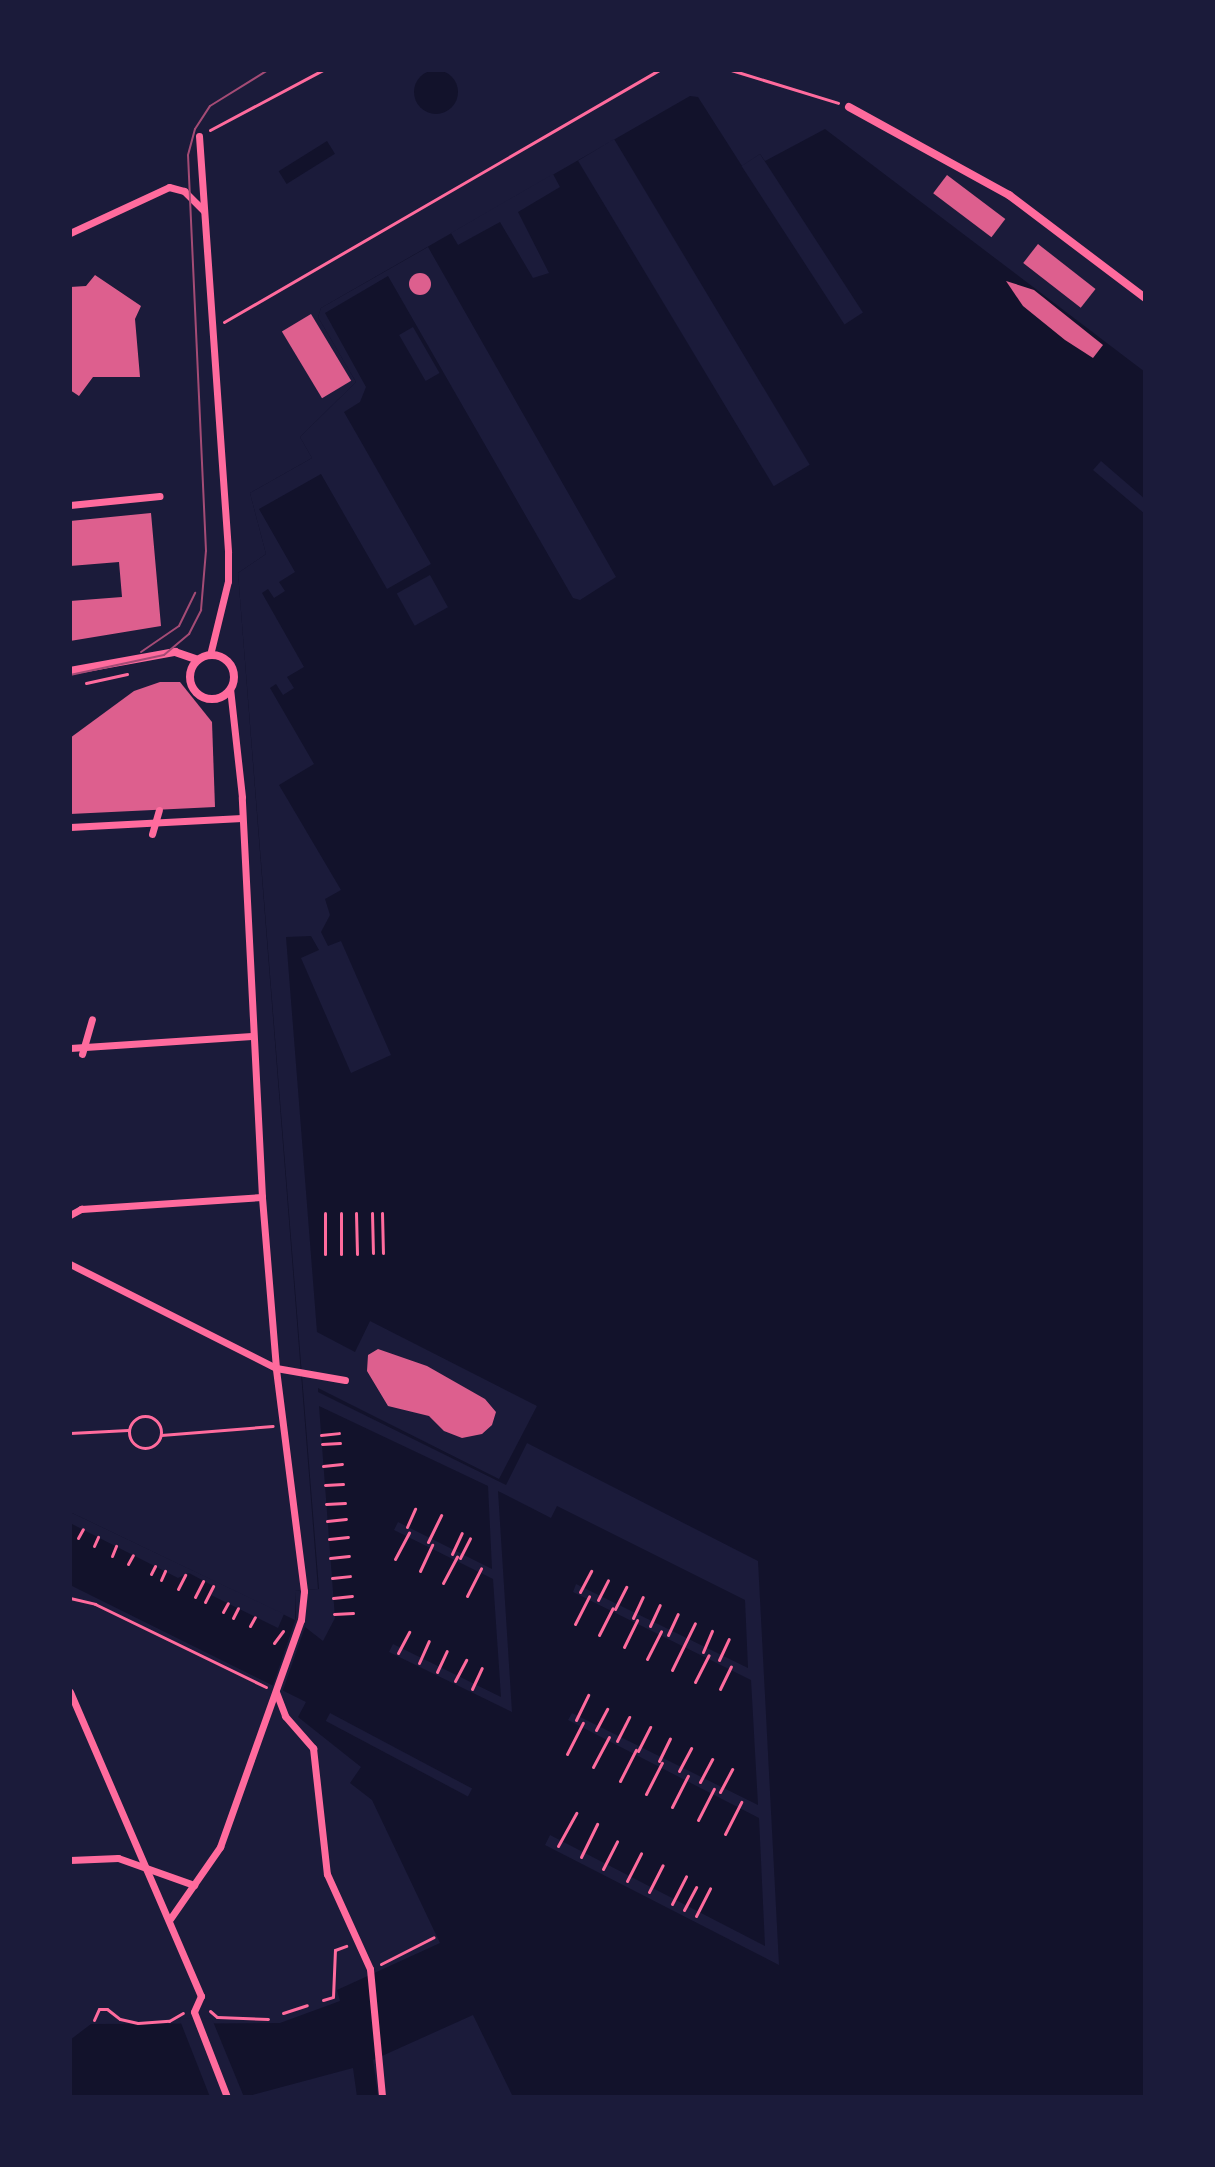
<!DOCTYPE html>
<html>
<head>
<meta charset="utf-8">
<style>
	body { margin:0 }
	#map { position:relative; width:1215px; height:2167px; overflow:hidden; background:#1b1b3a; font-family:Manrope,sans-serif }
	div>[style] { position:absolute }
	.water>* { inset:0; background:#12122b; transform-origin:0 0 }
	.round { border-radius:50% }
	.pier>* { inset:0; background:#1b1b3a; transform-origin:0 0 }
	.building>* { inset:0; background:#dd5f8e; transform-origin:0 0 }
	.path>* { height:3px; margin:-1.5px; padding:0 1.5px; transform-origin:1.5px; border-radius:1.5px; background:#ff6b9d }
	.path>.ring { margin:-1.5px; padding:0; box-sizing:content-box; background:none; border:3px solid #ff6b9d; border-radius:50% }
	.pedestrian>* { height:7px; margin:-3.5px; padding:0 3.5px; transform-origin:3.5px; border-radius:3.5px; background:#ff6b9d }
	.minor>* { height:8px; margin:-4px; padding:0 4px; transform-origin:4px; border-radius:4px; background:#ff6b9d }
	.minor>.ring { margin:-4px; padding:0; box-sizing:content-box; background:none; border:8px solid #ff6b9d; border-radius:50% }
	.tram>* { height:2px; margin:-1px; padding:0 1px; transform-origin:1px; border-radius:1px; background:#a44b75 }
	span { translate:-50% -50%; white-space:nowrap; text-align:center; line-height:1.15; -webkit-text-stroke:7px #1b1b3a; paint-order:stroke }
	.frame { position:absolute; inset:0; border:72px solid #1b1b3a; pointer-events:none }
</style>
</head>
<body>
<div id="map">
	<div class="water">
		<div class="round" style="left:414px;top:70px;width:44px;height:44px"></div>
		<div style="clip-path:polygon(690px 96px,698px 97px,742px 166px,760px 154px,765px 161px,825px 129px,1145px 372px,1145px 2097px,513px 2097px,473px 2015px,373px 2060px,378px 2097px,357px 2097px,353px 2068px,245px 2097px,70px 2097px,70px 2040px,91px 2024px,280px 2023px,340px 2001px,337px 1990px,440px 1943px,372px 1800px,350px 1783px,361px 1767px,298px 1717px,306px 1702px,70px 1585px,70px 1512px,295px 1620px,295px 1591px,318px 1589px,238px 573px,266px 554px,250px 493px,312px 458px,300px 437px,356px 382px,318px 317px,321px 308px)"></div>
		<div style="left:327px;top:141px;width:15px;height:57px;rotate:58deg"></div>
	</div>
	<div class="pier">
		<div style="left:614px;top:139px;width:380px;height:42px;rotate:59deg"></div>
		<div style="left:760px;top:154px;width:189px;height:22px;rotate:57deg"></div>
		<div style="clip-path:polygon(553px 174px,560px 187px,518px 212px,549px 273px,533px 278px,500px 222px,458px 245px,451px 233px)"></div>
		<div style="clip-path:polygon(428px 247px,616px 577px,580px 600px,573px 598px,388px 276px,325px 313px,366px 387px,360px 402px,344px 412px,431px 564px,387px 589px,321px 474px,259px 509px,295px 572px,279px 582px,285px 591px,274px 598px,268px 589px,262px 593px,304px 667px,287px 677px,294px 688px,283px 695px,276px 684px,270px 688px,314px 764px,279px 785px,341px 890px,325px 899px,330px 915px,321px 932px,328px 946px,341px 941px,391px 1055px,351px 1073px,301px 958px,319px 950px,311px 936px,286px 937px,317px 1332px,355px 1352px,370px 1321px,537px 1406px,499px 1479px,318px 1388px,318px 1392px,506px 1485px,527px 1443px,758px 1561px,779px 1965px,545px 1845px,550px 1835px,765px 1946px,759px 1818px,568px 1720px,572px 1713px,758px 1805px,751px 1680px,573px 1592px,576px 1584px,748px 1668px,745px 1600px,557px 1506px,551px 1518px,498px 1491px,512px 1712px,389px 1652px,393px 1644px,501px 1697px,493px 1579px,394px 1530px,398px 1522px,492px 1569px,488px 1486px,319px 1406px,335px 1618px,323px 1641px,305px 1627px,282px 1693px,272px 1688px,296px 1618px,295px 1591px,319px 1589px,238px 573px,266px 554px,250px 493px,312px 458px,300px 437px,356px 382px,318px 317px,321px 308px)"></div>
		<div style="left:413px;top:327px;width:53px;height:16px;rotate:60deg"></div>
		<div style="clip-path:polygon(1101px 461px,1145px 499px,1145px 514px,1093px 470px)"></div>
		<div style="left:430px;top:575px;width:37px;height:38px;rotate:61deg"></div>
		<div style="clip-path:polygon(70px 1512px,284px 1614px,278px 1628px,211px 1595px,215px 1587px,189px 1573px,178px 1578px,70px 1523px)"></div>
		<div style="left:330px;top:1713px;width:161px;height:9px;rotate:28deg"></div>
		<div style="clip-path:polygon(179px 2018px,212px 2019px,244px 2097px,210px 2097px)"></div>
	</div>
	<div class="building">
		<div style="left:947px;top:175px;width:73px;height:23px;rotate:37deg"></div>
		<div style="left:1038px;top:244px;width:73px;height:24px;rotate:38deg"></div>
		<div class="round" style="left:409px;top:273px;width:22px;height:22px"></div>
		<div style="clip-path:polygon(95px 275px,141px 306px,135px 319px,140px 377px,93px 377px,79px 396px,70px 390px,70px 287px,86px 286px)"></div>
		<div style="clip-path:polygon(1006px 281px,1034px 290px,1103px 345px,1093px 358px,1065px 340px,1023px 306px)"></div>
		<div style="left:311px;top:314px;width:78px;height:34px;rotate:59deg"></div>
		<div style="clip-path:polygon(151px 513px,161px 626px,70px 641px,70px 601px,122px 597px,119px 562px,70px 566px,70px 521px)"></div>
		<div style="clip-path:polygon(160px 682px,180px 682px,212px 722px,215px 807px,70px 814px,70px 738px,134px 691px)"></div>
		<div style="clip-path:polygon(378px 1349px,427px 1366px,485px 1399px,496px 1412px,492px 1425px,482px 1434px,462px 1438px,444px 1431px,429px 1416px,388px 1406px,367px 1371px,368px 1355px)"></div>
	</div>
	<div class="path">
		<div style="left:731px;top:70px;width:112px;rotate:17.1deg"></div>
		<div style="left:210px;top:130px;width:128px;rotate:-28deg"></div>
		<div style="left:224px;top:322px;width:503px;rotate:-30.08deg"></div>
		<div style="left:86px;top:683px;width:42px;rotate:-12.4deg"></div>
		<div style="left:325px;top:1213px;width:41px;rotate:90deg"></div>
		<div style="left:341px;top:1213px;width:41px;rotate:90deg"></div>
		<div style="left:356px;top:1213px;width:41px;rotate:88.6deg"></div>
		<div style="left:372px;top:1213px;width:40px;rotate:88.6deg"></div>
		<div style="left:382px;top:1213px;width:40px;rotate:88.6deg"></div>
		<div class="ring" style="left:129px;top:1416px;width:29px;height:29px"></div>
		<div style="left:70px;top:1433px;width:58px;rotate:-3deg"></div>
		<div style="left:161px;top:1435px;width:112px;rotate:-4.6deg"></div>
		<div style="left:321px;top:1435px;width:18px;rotate:-6deg"></div>
		<div style="left:322px;top:1444px;width:18px;rotate:-3deg"></div>
		<div style="left:323px;top:1466px;width:19px;rotate:-6deg"></div>
		<div style="left:325px;top:1485px;width:18px;rotate:-3deg"></div>
		<div style="left:326px;top:1504px;width:19px;rotate:-3deg"></div>
		<div style="left:327px;top:1521px;width:19px;rotate:-6deg"></div>
		<div style="left:407px;top:1527px;width:20px;rotate:-66deg"></div>
		<div style="left:78px;top:1538px;width:10px;rotate:-61deg"></div>
		<div style="left:329px;top:1539px;width:19px;rotate:-6deg"></div>
		<div style="left:428px;top:1542px;width:30px;rotate:-64deg"></div>
		<div style="left:94px;top:1546px;width:10px;rotate:-66deg"></div>
		<div style="left:452px;top:1554px;width:23px;rotate:-65deg"></div>
		<div style="left:112px;top:1556px;width:11px;rotate:-68deg"></div>
		<div style="left:330px;top:1558px;width:19px;rotate:-6deg"></div>
		<div style="left:460px;top:1558px;width:22px;rotate:-63deg"></div>
		<div style="left:395px;top:1559px;width:30px;rotate:-62deg"></div>
		<div style="left:128px;top:1564px;width:10px;rotate:-61deg"></div>
		<div style="left:420px;top:1571px;width:29px;rotate:-65deg"></div>
		<div style="left:151px;top:1574px;width:9px;rotate:-63deg"></div>
		<div style="left:332px;top:1578px;width:18px;rotate:-6deg"></div>
		<div style="left:161px;top:1580px;width:10px;rotate:-66deg"></div>
		<div style="left:443px;top:1583px;width:30px;rotate:-62deg"></div>
		<div style="left:178px;top:1589px;width:16px;rotate:-63deg"></div>
		<div style="left:580px;top:1592px;width:24px;rotate:-62deg"></div>
		<div style="left:467px;top:1596px;width:31px;rotate:-63deg"></div>
		<div style="left:195px;top:1597px;width:18px;rotate:-63deg"></div>
		<div style="left:70px;top:1598px;width:26px;rotate:13deg"></div>
		<div style="left:95px;top:1604px;width:190px;rotate:25.9deg"></div>
		<div style="left:333px;top:1598px;width:19px;rotate:-6deg"></div>
		<div style="left:598px;top:1600px;width:22px;rotate:-63deg"></div>
		<div style="left:205px;top:1602px;width:18px;rotate:-63deg"></div>
		<div style="left:615px;top:1609px;width:25px;rotate:-63deg"></div>
		<div style="left:223px;top:1612px;width:10px;rotate:-61deg"></div>
		<div style="left:334px;top:1614px;width:19px;rotate:-3deg"></div>
		<div style="left:233px;top:1618px;width:11px;rotate:-63deg"></div>
		<div style="left:633px;top:1618px;width:23px;rotate:-65deg"></div>
		<div style="left:575px;top:1624px;width:31px;rotate:-63deg"></div>
		<div style="left:250px;top:1626px;width:10px;rotate:-61deg"></div>
		<div style="left:650px;top:1626px;width:23px;rotate:-65deg"></div>
		<div style="left:599px;top:1635px;width:30px;rotate:-63deg"></div>
		<div style="left:668px;top:1635px;width:23px;rotate:-65deg"></div>
		<div style="left:274px;top:1643px;width:15px;rotate:-53deg"></div>
		<div style="left:624px;top:1647px;width:30px;rotate:-64deg"></div>
		<div style="left:703px;top:1652px;width:23px;rotate:-67deg"></div>
		<div style="left:398px;top:1653px;width:24px;rotate:-62deg"></div>
		<div style="left:647px;top:1659px;width:31px;rotate:-63deg"></div>
		<div style="left:719px;top:1660px;width:23px;rotate:-65deg"></div>
		<div style="left:419px;top:1663px;width:24px;rotate:-66deg"></div>
		<div style="left:672px;top:1670px;width:52px;rotate:-63.9deg"></div>
		<div style="left:437px;top:1672px;width:23px;rotate:-65deg"></div>
		<div style="left:455px;top:1681px;width:24px;rotate:-62deg"></div>
		<div style="left:695px;top:1682px;width:30px;rotate:-63deg"></div>
		<div style="left:472px;top:1689px;width:23px;rotate:-65deg"></div>
		<div style="left:720px;top:1689px;width:25px;rotate:-64deg"></div>
		<div style="left:576px;top:1720px;width:28px;rotate:-64deg"></div>
		<div style="left:596px;top:1730px;width:24px;rotate:-62deg"></div>
		<div style="left:617px;top:1741px;width:27px;rotate:-63deg"></div>
		<div style="left:638px;top:1751px;width:27px;rotate:-63deg"></div>
		<div style="left:567px;top:1754px;width:35px;rotate:-63deg"></div>
		<div style="left:659px;top:1761px;width:25px;rotate:-64deg"></div>
		<div style="left:593px;top:1767px;width:34px;rotate:-62deg"></div>
		<div style="left:679px;top:1771px;width:26px;rotate:-62deg"></div>
		<div style="left:620px;top:1781px;width:35px;rotate:-63deg"></div>
		<div style="left:700px;top:1782px;width:26px;rotate:-62deg"></div>
		<div style="left:720px;top:1792px;width:26px;rotate:-62deg"></div>
		<div style="left:646px;top:1794px;width:35px;rotate:-63deg"></div>
		<div style="left:672px;top:1807px;width:35px;rotate:-63deg"></div>
		<div style="left:698px;top:1820px;width:35px;rotate:-63deg"></div>
		<div style="left:725px;top:1834px;width:36px;rotate:-63deg"></div>
		<div style="left:558px;top:1846px;width:38px;rotate:-61deg"></div>
		<div style="left:581px;top:1857px;width:37px;rotate:-64deg"></div>
		<div style="left:603px;top:1869px;width:31px;rotate:-63deg"></div>
		<div style="left:627px;top:1881px;width:31px;rotate:-63deg"></div>
		<div style="left:649px;top:1892px;width:30px;rotate:-63deg"></div>
		<div style="left:672px;top:1904px;width:31px;rotate:-63deg"></div>
		<div style="left:684px;top:1910px;width:26px;rotate:-62deg"></div>
		<div style="left:696px;top:1916px;width:31px;rotate:-63deg"></div>
		<div style="left:381px;top:1964px;width:59px;rotate:-27deg"></div>
		<div style="left:323px;top:2000px;width:10px;rotate:-17deg"></div>
		<div style="left:333px;top:1997px;width:47px;rotate:-87.6deg"></div>
		<div style="left:335px;top:1950px;width:12px;rotate:-20deg"></div>
		<div style="left:210px;top:2011px;width:9px;rotate:41deg"></div>
		<div style="left:217px;top:2017px;width:51px;rotate:2.2deg"></div>
		<div style="left:283px;top:2013px;width:25px;rotate:-18deg"></div>
		<div style="left:94px;top:2020px;width:12px;rotate:-66deg"></div>
		<div style="left:99px;top:2009px;width:8px"></div>
		<div style="left:107px;top:2009px;width:16px;rotate:38deg"></div>
		<div style="left:120px;top:2019px;width:18px;rotate:13deg"></div>
		<div style="left:138px;top:2023px;width:31px;rotate:-4deg"></div>
		<div style="left:169px;top:2021px;width:16px;rotate:-30deg"></div>
	</div>
	<div class="pedestrian">
		<div style="left:199px;top:136px;width:417px;rotate:86deg"></div>
		<div style="left:228px;top:552px;width:29px;rotate:90deg"></div>
		<div style="left:228px;top:581px;width:76px;rotate:103.7deg"></div>
		<div style="left:70px;top:233px;width:109px;rotate:-24.9deg"></div>
		<div style="left:169px;top:187px;width:16px;rotate:15deg"></div>
		<div style="left:184px;top:191px;width:28px;rotate:45deg"></div>
		<div style="left:70px;top:505px;width:90px;rotate:-5.7deg"></div>
		<div style="left:70px;top:827px;width:172px;rotate:-3deg"></div>
		<div style="left:152px;top:834px;width:25px;rotate:-74deg"></div>
		<div style="left:70px;top:1048px;width:182px;rotate:-3.8deg"></div>
		<div style="left:82px;top:1054px;width:36px;rotate:-74deg"></div>
		<div style="left:70px;top:1215px;width:13px;rotate:-29deg"></div>
		<div style="left:81px;top:1209px;width:181px;rotate:-3.8deg"></div>
		<div style="left:70px;top:1264px;width:231px;rotate:26.8deg"></div>
		<div style="left:276px;top:1368px;width:70px;rotate:9.9deg"></div>
		<div style="left:70px;top:1692px;width:331px;rotate:66.7deg"></div>
		<div style="left:201px;top:1996px;width:17px;rotate:114deg"></div>
		<div style="left:194px;top:2012px;width:91px;rotate:68.8deg"></div>
		<div style="left:276px;top:1692px;width:26px;rotate:69deg"></div>
		<div style="left:285px;top:1716px;width:43px;rotate:48.8deg"></div>
		<div style="left:313px;top:1748px;width:127px;rotate:83.7deg"></div>
		<div style="left:327px;top:1874px;width:104px;rotate:65.6deg"></div>
		<div style="left:370px;top:1969px;width:129px;rotate:84.6deg"></div>
		<div style="left:70px;top:1860px;width:48px;rotate:-2.4deg"></div>
		<div style="left:118px;top:1858px;width:81px;rotate:19.6deg"></div>
		<div style="left:170px;top:1919px;width:88px;rotate:-55.2deg"></div>
		<div style="left:220px;top:1847px;width:241px;rotate:-70.4deg"></div>
		<div style="left:301px;top:1620px;width:29px;rotate:-84deg"></div>
		<div style="left:304px;top:1591px;width:225px;rotate:-97.2deg"></div>
		<div style="left:276px;top:1368px;width:172px;rotate:-94.7deg"></div>
		<div style="left:262px;top:1197px;width:400px;rotate:-92.9deg"></div>
		<div style="left:242px;top:797px;width:109px;rotate:-96.3deg"></div>
	</div>
	<div class="minor">
		<div style="left:849px;top:107px;width:183px;rotate:28.8deg"></div>
		<div style="left:1009px;top:195px;width:171px;rotate:37.1deg"></div>
		<div class="ring" style="left:190px;top:655px;width:36px;height:36px"></div>
		<div style="left:70px;top:671px;width:107px;rotate:-10.3deg"></div>
		<div style="left:175px;top:652px;width:24px;rotate:19deg"></div>
	</div>
	<div class="tram">
		<div style="left:141px;top:652px;width:46px;rotate:-34.4deg"></div>
		<div style="left:179px;top:626px;width:37px;rotate:-64deg"></div>
		<div style="left:70px;top:675px;width:96px;rotate:-12deg"></div>
		<div style="left:164px;top:655px;width:33px;rotate:-40deg"></div>
		<div style="left:189px;top:634px;width:27px;rotate:-63deg"></div>
		<div style="left:201px;top:610px;width:59px;rotate:-85.2deg"></div>
		<div style="left:206px;top:551px;width:396px;rotate:-92.6deg"></div>
		<div style="left:188px;top:155px;width:27px;rotate:-75deg"></div>
		<div style="left:195px;top:129px;width:27px;rotate:-57deg"></div>
		<div style="left:210px;top:106px;width:68px;rotate:-31.8deg"></div>
	</div>
	<div class="frame"></div>
</div>
</body>
</html>
